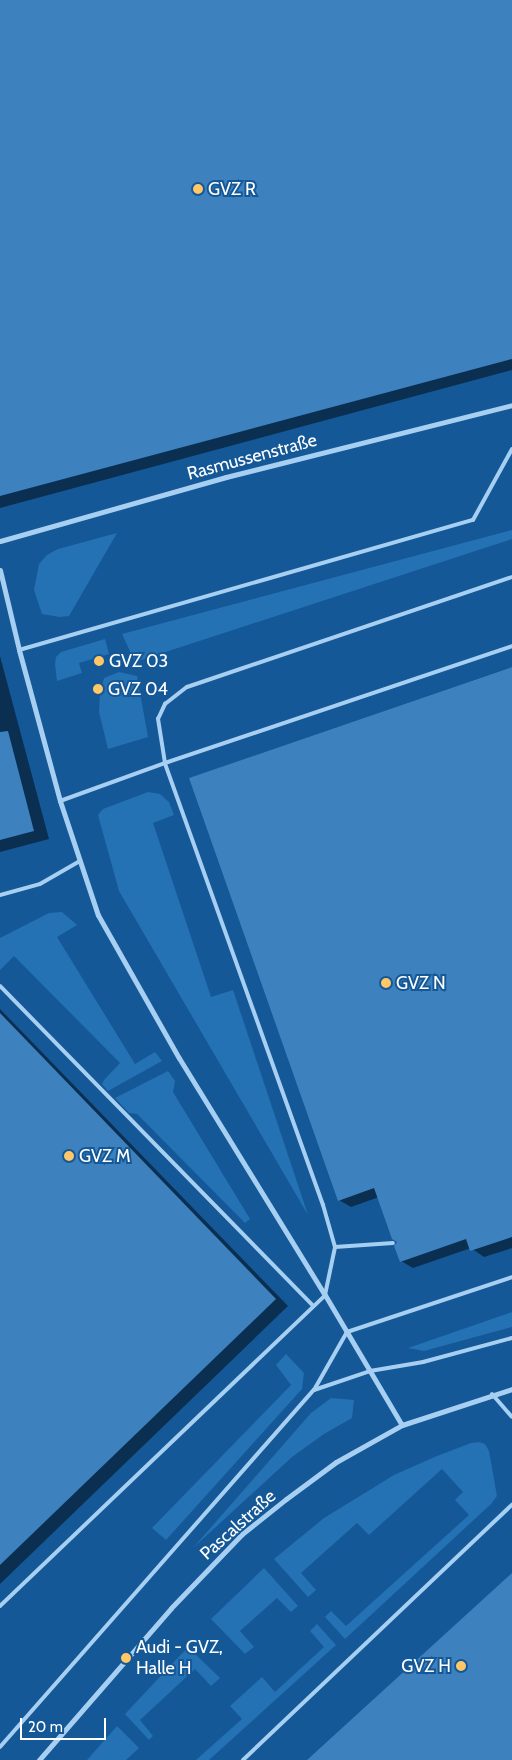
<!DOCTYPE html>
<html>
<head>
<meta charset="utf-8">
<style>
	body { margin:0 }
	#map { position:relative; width:512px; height:1760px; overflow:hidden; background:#145897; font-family:Cabin,sans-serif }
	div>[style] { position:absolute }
	.green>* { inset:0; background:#2471b4 }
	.shadow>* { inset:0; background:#0007 }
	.building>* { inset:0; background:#3d81bf }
	.service>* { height:4px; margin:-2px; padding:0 2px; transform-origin:2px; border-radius:2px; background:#a7cff2 }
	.minor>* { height:5px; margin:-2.5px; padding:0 2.5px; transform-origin:2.5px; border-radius:2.5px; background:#a7cff2 }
	.dots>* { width:14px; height:14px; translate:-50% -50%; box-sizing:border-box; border:2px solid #145897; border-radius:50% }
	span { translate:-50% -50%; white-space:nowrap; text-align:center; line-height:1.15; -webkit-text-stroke:4px #145897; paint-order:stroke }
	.poi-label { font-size:18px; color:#fff }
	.left { translate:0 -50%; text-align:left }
	.right { translate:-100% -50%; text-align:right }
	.street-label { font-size:18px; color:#fff }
	.scale { position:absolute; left:20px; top:1718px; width:86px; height:22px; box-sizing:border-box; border:2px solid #fff; border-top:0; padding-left:6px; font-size:15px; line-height:18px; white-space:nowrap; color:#fff; -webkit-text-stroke:4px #145897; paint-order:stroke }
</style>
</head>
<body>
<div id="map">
	<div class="green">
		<div style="clip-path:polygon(512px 530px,512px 539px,135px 662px,122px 634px)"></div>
		<div style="clip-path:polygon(117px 533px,69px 616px,60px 617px,42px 614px,34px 590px,39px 564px,47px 555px,58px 549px)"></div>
		<div style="clip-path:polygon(105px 639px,109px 654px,79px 663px,82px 673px,57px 681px,55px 665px,56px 657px,61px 652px)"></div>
		<div style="clip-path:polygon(119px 672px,137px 676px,148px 737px,108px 749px,99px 712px,100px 693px,104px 678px)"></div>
		<div style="clip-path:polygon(148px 792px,160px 794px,169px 802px,174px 815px,153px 823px,211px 997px,233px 990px,308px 1215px,119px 891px,98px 815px,103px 809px)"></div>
		<div style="clip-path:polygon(62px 912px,77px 925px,57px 937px,135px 1064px,155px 1052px,162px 1061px,108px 1091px,102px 1084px,104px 1080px,120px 1063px,14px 956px,0 970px,0 938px,49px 913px)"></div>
		<div style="clip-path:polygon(168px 1071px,175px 1081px,173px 1092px,250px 1219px,245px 1223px,137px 1114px,129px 1113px,115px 1098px)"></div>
		<div style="clip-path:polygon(512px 1312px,512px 1327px,424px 1351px,408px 1348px)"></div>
		<div style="clip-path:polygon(286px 1354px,304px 1373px,302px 1389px,166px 1540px,152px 1528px,291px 1385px,276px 1365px)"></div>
		<div style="clip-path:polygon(331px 1398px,354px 1400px,352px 1418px,324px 1434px,292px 1457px,193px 1548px,311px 1413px)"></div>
		<div style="clip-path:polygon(479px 1442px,485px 1444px,489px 1451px,497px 1496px,491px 1504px,345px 1639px,325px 1617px,331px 1611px,346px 1626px,469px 1515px,455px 1500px,463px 1492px,442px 1469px,369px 1535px,357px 1523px,301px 1573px,316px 1590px,308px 1597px,274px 1559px,324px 1518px,394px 1475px,437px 1456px,471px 1443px)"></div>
		<div style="clip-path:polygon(264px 1568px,298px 1606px,291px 1612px,277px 1598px,240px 1631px,254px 1647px,245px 1654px,211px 1619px)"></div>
		<div style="clip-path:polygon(317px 1624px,336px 1645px,209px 1760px,196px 1760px,242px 1719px,230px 1706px,262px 1677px,275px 1692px,324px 1647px,310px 1631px)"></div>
		<div style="clip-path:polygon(188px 1647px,220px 1678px,211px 1686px,195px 1669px,140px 1720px,153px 1736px,149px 1740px,125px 1714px)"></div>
		<div style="clip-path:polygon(117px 1726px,139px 1748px,126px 1760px,87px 1760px)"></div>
	</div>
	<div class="shadow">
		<div style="clip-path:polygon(0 0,512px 0,512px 370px,0 508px)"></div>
		<div style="clip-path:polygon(0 656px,49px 839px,0 852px)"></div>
		<div style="clip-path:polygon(512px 667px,512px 1248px,484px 1257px,471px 1248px,413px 1268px,401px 1261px,398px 1242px,379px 1197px,351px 1207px,339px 1200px,190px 778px)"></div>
		<div style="clip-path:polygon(0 1009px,288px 1306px,0 1584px)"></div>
	</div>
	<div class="building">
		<div style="clip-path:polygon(0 0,512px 0,512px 359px,0 496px)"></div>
		<div style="clip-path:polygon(512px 667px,512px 1237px,470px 1251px,466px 1239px,400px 1262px,394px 1246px,397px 1242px,392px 1239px,374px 1188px,338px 1201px,189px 778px)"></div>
		<div style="clip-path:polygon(8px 731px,34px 831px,0 840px,0 732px)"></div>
		<div style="clip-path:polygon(0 1013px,276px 1299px,0 1565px)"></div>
		<div style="clip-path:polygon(512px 1573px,512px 1760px,307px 1760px)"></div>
	</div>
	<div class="service">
		<div style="left:19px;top:650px;width:472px;rotate:-16deg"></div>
		<div style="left:473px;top:520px;width:81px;rotate:-61.2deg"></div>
		<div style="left:60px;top:801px;width:112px;rotate:-19.9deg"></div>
		<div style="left:165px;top:763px;width:45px;rotate:-99deg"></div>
		<div style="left:158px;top:719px;width:17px;rotate:-65deg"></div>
		<div style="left:165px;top:704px;width:28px;rotate:-38deg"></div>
		<div style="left:187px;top:687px;width:343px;rotate:-18.7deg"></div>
		<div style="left:0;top:895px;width:41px;rotate:-15.4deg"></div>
		<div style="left:40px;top:884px;width:46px;rotate:-29.9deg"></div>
		<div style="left:0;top:986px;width:448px;rotate:45.6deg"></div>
		<div style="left:335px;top:1247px;width:58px;rotate:-3.9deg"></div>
		<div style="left:314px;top:1390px;width:59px;rotate:-18.7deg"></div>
		<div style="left:370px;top:1371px;width:54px;rotate:-9.6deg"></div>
		<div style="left:423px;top:1362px;width:92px;rotate:-15.1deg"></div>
		<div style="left:492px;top:1394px;width:30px;rotate:49deg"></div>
		<div style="left:0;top:1606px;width:450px;rotate:-43.7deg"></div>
		<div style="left:325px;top:1295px;width:49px;rotate:-78.2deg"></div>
		<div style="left:335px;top:1247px;width:44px;rotate:-105.9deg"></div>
		<div style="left:323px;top:1205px;width:469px;rotate:-109.7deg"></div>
		<div style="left:165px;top:763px;width:366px;rotate:-18.6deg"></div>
		<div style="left:0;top:1747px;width:475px;rotate:-48.7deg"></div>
		<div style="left:314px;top:1390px;width:67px;rotate:-60.4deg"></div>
		<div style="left:347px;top:1332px;width:174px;rotate:-18.4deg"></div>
		<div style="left:243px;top:1760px;width:371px;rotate:-43.5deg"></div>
	</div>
	<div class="minor">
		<div style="left:0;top:541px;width:235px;rotate:-15.8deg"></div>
		<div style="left:226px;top:477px;width:295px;rotate:-14.1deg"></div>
		<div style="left:0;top:570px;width:82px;rotate:76.6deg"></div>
		<div style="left:19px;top:650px;width:156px;rotate:74.8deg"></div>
		<div style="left:60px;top:801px;width:120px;rotate:71.6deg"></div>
		<div style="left:98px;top:915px;width:164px;rotate:60.5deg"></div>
		<div style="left:179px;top:1058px;width:278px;rotate:58.4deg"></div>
		<div style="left:325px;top:1295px;width:151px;rotate:59.4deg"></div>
		<div style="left:39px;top:1760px;width:201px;rotate:-49deg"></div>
		<div style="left:171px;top:1608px;width:103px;rotate:-46.2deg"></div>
		<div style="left:242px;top:1534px;width:56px;rotate:-38.5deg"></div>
		<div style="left:286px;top:1499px;width:62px;rotate:-36.5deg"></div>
		<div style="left:336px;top:1462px;width:76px;rotate:-29.3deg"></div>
		<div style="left:402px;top:1425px;width:116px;rotate:-18.1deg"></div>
	</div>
	<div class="dots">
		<div style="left:198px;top:189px;background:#ffc768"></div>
		<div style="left:99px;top:661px;background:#ffc768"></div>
		<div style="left:98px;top:689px;background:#ffc768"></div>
		<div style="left:386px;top:983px;background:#ffc768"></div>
		<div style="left:69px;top:1156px;background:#ffc768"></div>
		<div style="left:126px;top:1658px;background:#ffc768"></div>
		<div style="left:461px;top:1666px;background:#ffc768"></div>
	</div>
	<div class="poi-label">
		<span class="left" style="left:208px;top:189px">GVZ R</span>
		<span class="left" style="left:109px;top:661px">GVZ 03</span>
		<span class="left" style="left:108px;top:689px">GVZ 04</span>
		<span class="left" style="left:396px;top:983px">GVZ N</span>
		<span class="left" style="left:79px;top:1156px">GVZ M</span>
		<span class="left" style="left:136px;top:1658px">Audi - GVZ,<br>Halle H</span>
		<span class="right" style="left:451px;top:1666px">GVZ H</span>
	</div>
	<div class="street-label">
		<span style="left:252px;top:457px;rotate:-15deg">Rasmussenstraße</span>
		<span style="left:238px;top:1525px;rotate:-42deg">Pascalstraße</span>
	</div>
	<div class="scale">20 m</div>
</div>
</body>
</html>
